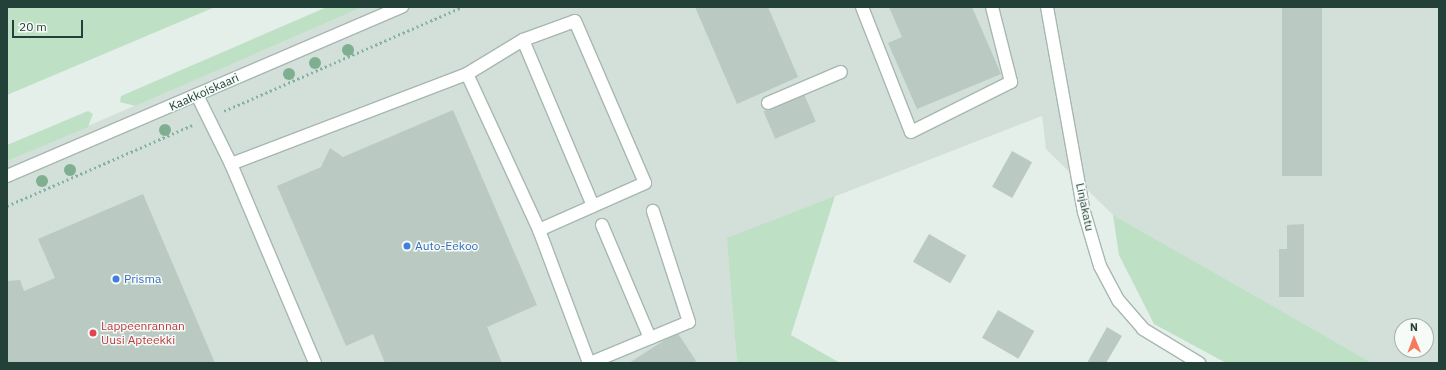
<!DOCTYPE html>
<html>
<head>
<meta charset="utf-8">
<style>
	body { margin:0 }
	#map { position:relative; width:1446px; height:370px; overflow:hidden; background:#e5efea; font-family:"IBM Plex Sans",sans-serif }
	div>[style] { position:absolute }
	.built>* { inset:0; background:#d3dfd9 }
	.green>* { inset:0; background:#bee0c5 }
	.building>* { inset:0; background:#bacac3; transform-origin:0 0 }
	.path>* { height:2.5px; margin-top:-1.25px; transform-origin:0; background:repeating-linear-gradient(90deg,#84b3a2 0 2px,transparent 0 5px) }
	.roads { filter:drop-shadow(1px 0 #a7b7b1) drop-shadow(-1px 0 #a7b7b1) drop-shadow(0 1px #a7b7b1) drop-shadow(0 -1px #a7b7b1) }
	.service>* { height:12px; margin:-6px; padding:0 6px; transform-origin:6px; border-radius:6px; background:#fff }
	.minor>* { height:12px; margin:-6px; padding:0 6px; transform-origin:6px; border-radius:6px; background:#fff }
	.tertiary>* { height:12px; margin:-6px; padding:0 6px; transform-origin:6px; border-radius:6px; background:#fff }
	.trees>* { width:12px; height:12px; margin:-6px; border-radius:50%; background:#7faf90 }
	.dots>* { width:11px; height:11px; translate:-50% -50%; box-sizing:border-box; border:2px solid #f6fbf8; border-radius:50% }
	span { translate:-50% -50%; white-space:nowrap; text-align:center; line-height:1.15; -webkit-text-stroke:3px #f6fbf8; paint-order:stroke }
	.street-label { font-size:12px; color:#234138 }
	.shop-label { font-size:12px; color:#366cbe }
	.left { translate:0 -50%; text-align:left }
	.health-label { font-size:12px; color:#be3a42 }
	.frame { position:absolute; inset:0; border:8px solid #234138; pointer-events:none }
	.north { position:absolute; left:1394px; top:318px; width:40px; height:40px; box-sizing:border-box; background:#f6fbf8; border:1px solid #a2b1ab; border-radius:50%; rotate:359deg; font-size:11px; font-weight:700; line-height:16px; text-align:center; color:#234138 }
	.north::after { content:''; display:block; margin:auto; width:14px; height:18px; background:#f67a5c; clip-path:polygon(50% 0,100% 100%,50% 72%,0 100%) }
	.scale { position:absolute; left:12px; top:20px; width:71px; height:18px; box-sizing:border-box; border:2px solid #234138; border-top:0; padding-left:5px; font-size:12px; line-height:14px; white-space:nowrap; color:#234138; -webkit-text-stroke:3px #f6fbf8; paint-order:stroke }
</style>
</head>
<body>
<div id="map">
	<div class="built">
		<div style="clip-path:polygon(evenodd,363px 7px,1439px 7px,1439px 363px,1372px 363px,1113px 215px,1046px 149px,1042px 116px,728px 238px,737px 363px,7px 363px,7px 161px,363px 7px,1402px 326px,1426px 326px,1426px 350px,1402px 350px,1402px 326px)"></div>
	</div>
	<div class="green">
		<div style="clip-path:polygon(7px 7px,215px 7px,7px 95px)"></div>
		<div style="clip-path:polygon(327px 7px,363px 7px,135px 106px,120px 102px,121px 96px)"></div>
		<div style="clip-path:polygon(88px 111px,93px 114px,88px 127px,7px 161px,7px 145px)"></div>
		<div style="clip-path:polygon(835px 196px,791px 335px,840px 363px,737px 363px,727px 238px)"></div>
		<div style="clip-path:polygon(1113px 215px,1271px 305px,1372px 363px,1226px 363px,1154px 324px,1119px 255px)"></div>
	</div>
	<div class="building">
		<div style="clip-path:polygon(695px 7px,768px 7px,798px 77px,737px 104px)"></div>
		<div style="clip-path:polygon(889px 7px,972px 7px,1001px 74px,917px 109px,888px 43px,902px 37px)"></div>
		<div style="left:1282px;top:7px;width:40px;height:169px"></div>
		<div style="left:804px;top:94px;width:30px;height:44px;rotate:67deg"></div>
		<div style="clip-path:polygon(453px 110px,537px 305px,487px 327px,502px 363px,385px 363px,373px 334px,346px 346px,277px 186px,321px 167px,330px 148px,343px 157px)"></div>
		<div style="left:1012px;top:151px;width:23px;height:41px;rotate:29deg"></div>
		<div style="clip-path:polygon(143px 194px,215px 363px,7px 363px,7px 281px,20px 280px,24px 291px,55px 278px,38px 239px)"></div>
		<div style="clip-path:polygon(1304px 224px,1304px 297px,1279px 297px,1279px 249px,1287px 249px,1287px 225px)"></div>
		<div style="left:929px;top:234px;width:43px;height:32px;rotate:30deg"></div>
		<div style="left:998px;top:310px;width:42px;height:32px;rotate:30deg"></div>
		<div style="clip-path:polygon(1107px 327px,1122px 336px,1106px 363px,1087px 363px)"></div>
		<div style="clip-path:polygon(677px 332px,696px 361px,693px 363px,629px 363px)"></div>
	</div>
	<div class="path">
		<div style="left:224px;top:111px;width:260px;rotate:-23.6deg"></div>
		<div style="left:7px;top:206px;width:202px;rotate:-23.6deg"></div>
	</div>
	<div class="roads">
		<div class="service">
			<div style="left:862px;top:7px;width:134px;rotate:68.6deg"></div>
			<div style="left:911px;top:132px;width:112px;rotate:-26.6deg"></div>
			<div style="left:1011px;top:82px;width:77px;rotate:-104.2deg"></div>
			<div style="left:523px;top:40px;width:180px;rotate:67.1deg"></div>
			<div style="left:467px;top:74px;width:66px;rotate:-31.3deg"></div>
			<div style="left:523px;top:40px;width:55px;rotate:-20.1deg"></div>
			<div style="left:575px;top:21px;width:176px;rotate:66.6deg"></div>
			<div style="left:645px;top:183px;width:116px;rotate:156.1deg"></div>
			<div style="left:197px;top:95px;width:77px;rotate:63.8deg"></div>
			<div style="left:231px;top:164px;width:216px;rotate:67.1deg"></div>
			<div style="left:768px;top:103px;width:79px;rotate:-23deg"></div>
			<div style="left:231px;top:164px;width:253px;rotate:-20.9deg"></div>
			<div style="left:467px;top:74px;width:172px;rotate:65.2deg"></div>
			<div style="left:539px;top:230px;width:142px;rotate:69.4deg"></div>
			<div style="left:602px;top:225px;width:123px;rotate:67deg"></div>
			<div style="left:590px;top:363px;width:107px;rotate:-22.5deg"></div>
			<div style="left:689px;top:322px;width:117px;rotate:-108deg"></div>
		</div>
		<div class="minor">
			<div style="left:1047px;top:7px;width:208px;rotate:79.8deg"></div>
			<div style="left:1084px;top:212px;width:56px;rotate:73.5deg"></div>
			<div style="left:1100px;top:266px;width:40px;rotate:62deg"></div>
			<div style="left:1119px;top:301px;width:37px;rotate:49deg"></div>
			<div style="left:1143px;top:329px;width:66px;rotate:31.3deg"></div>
		</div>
		<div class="tertiary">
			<div style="left:7px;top:176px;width:430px;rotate:-23.2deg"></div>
		</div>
	</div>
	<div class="trees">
		<div style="left:348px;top:50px"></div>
		<div style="left:315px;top:63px"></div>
		<div style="left:289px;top:74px"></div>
		<div style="left:165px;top:130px"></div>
		<div style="left:70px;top:170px"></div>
		<div style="left:42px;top:181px"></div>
	</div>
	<div class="dots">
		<div style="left:407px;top:246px;background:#3f7fe0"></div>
		<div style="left:116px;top:279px;background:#3f7fe0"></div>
		<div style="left:93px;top:333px;background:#e0444e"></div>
	</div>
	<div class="street-label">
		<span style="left:204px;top:92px;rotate:-24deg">Kaakkoiskaari</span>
		<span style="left:1085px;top:207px;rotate:78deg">Linjakatu</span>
	</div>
	<div class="shop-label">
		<span class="left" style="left:415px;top:246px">Auto-Eekoo</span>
		<span class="left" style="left:124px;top:279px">Prisma</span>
	</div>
	<div class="health-label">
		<span class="left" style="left:101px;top:333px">Lappeenrannan<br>Uusi Apteekki</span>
	</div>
	<div class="frame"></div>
	<div class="north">N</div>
	<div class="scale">20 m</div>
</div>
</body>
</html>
